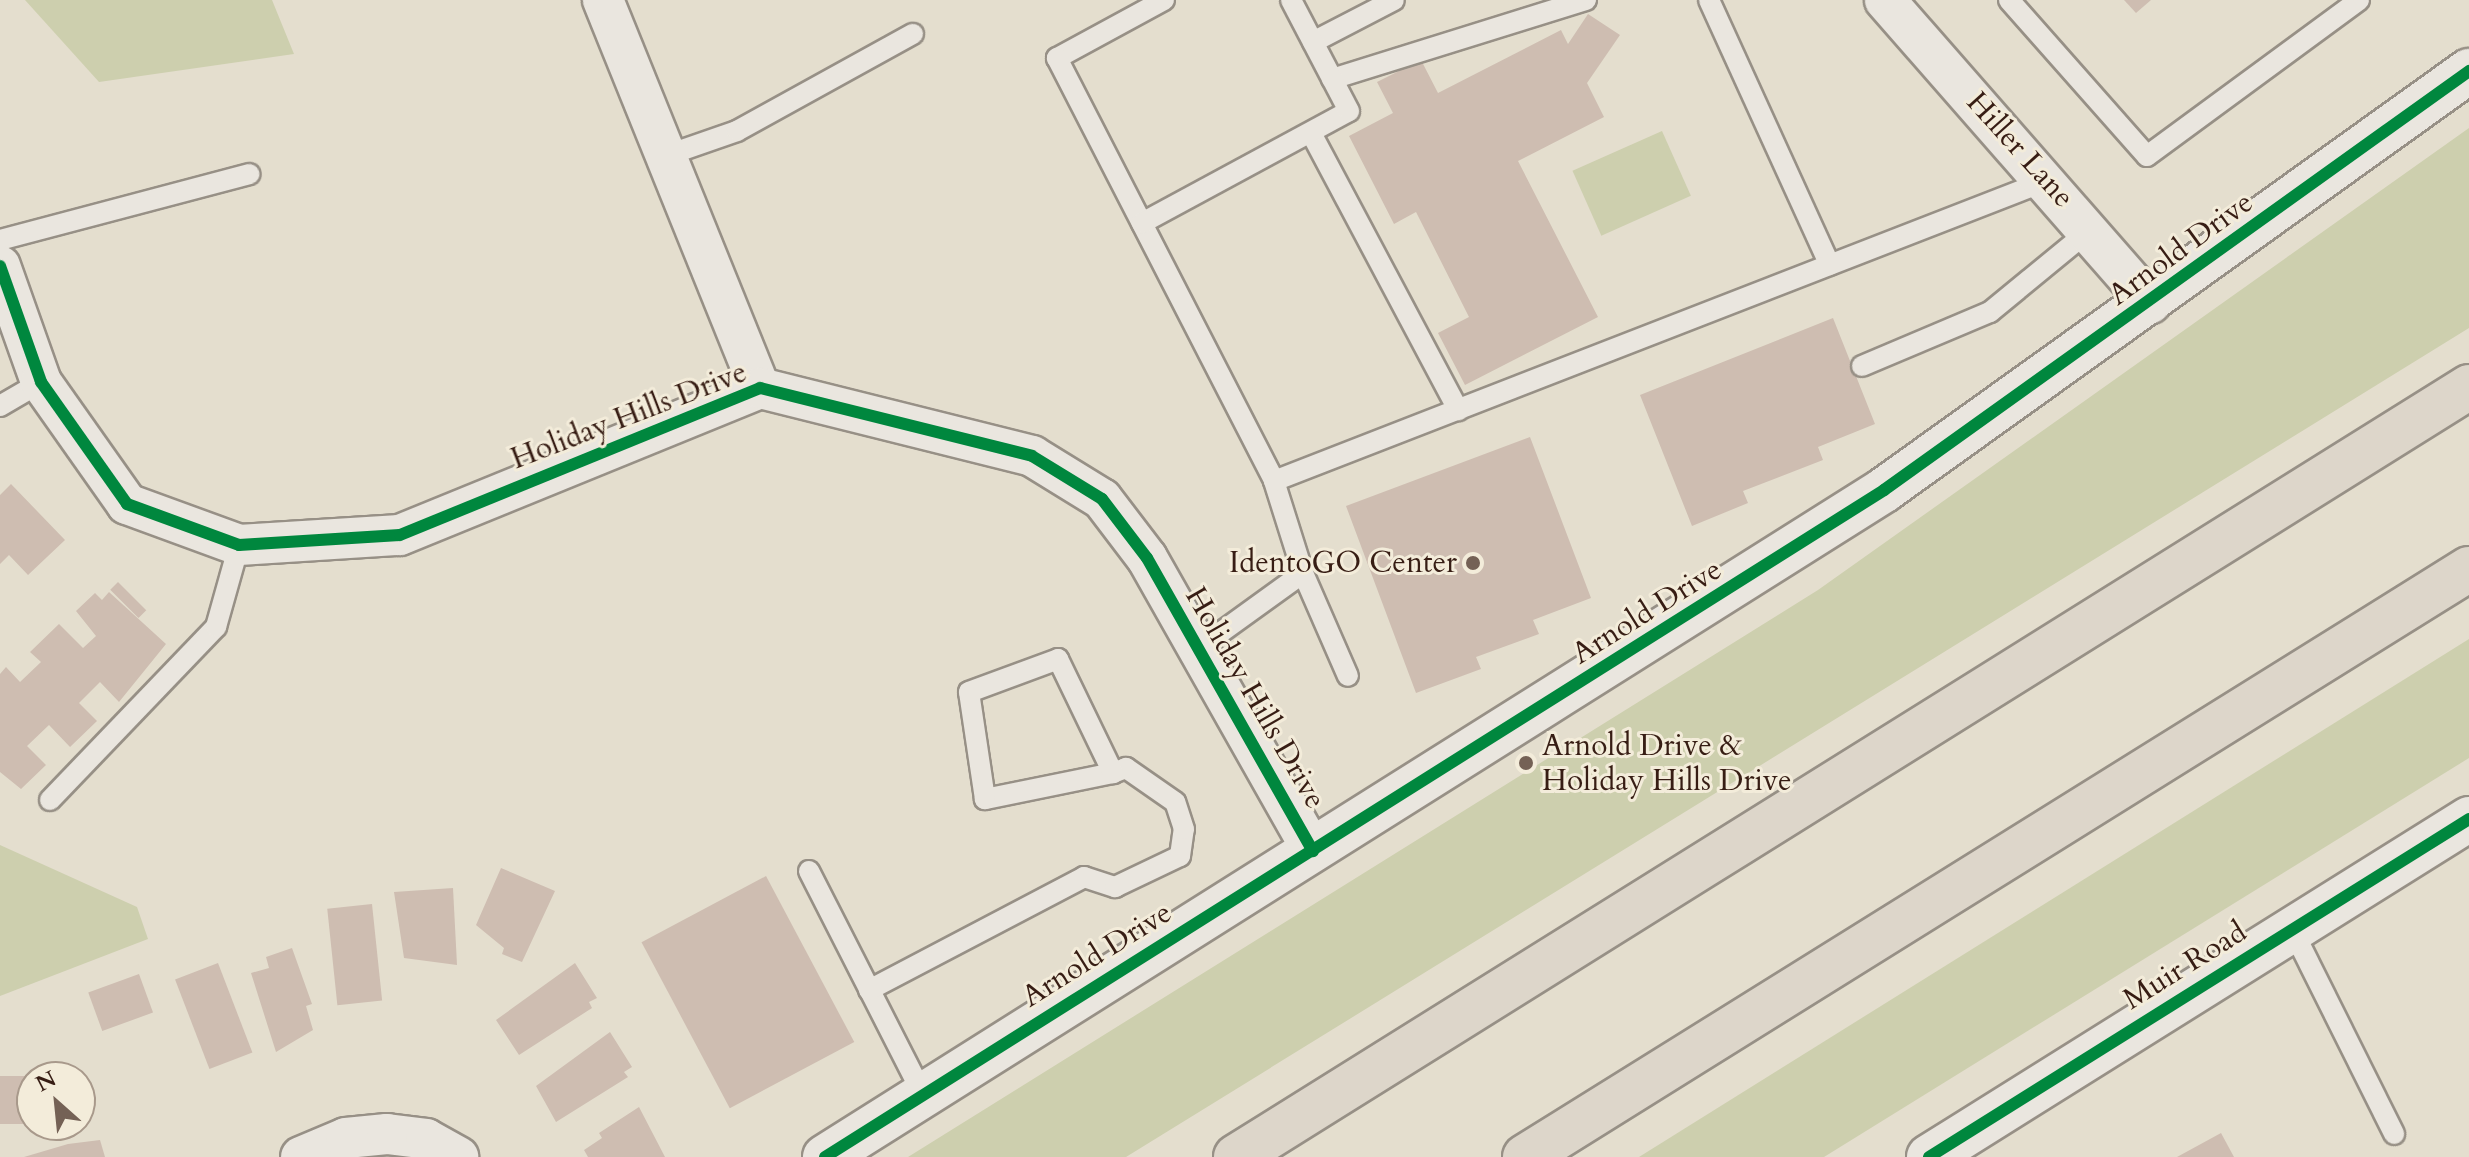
<!DOCTYPE html>
<html>
<head>
<meta charset="utf-8">
<style>
	body { margin:0 }
	#map { position:relative; width:2469px; height:1157px; overflow:hidden; background:#e4dece; font-family:Cardo,serif }
	div>[style] { position:absolute }
	.green>* { inset:0; background:#cdcfae; transform-origin:0 0 }
	.building>* { inset:0; background:#cebdb1; transform-origin:0 0 }
	.roads { filter:drop-shadow(2px 0 #979086) drop-shadow(-2px 0 #979086) drop-shadow(0 2px #979086) drop-shadow(0 -2px #979086) }
	.service>* { height:20px; margin:-10px; padding:0 10px; transform-origin:10px; border-radius:10px; background:#eae6df }
	.minor>* { height:40px; margin:-20px; padding:0 20px; transform-origin:20px; border-radius:20px; background:#eae6df }
	.tertiary>* { height:44px; margin:-22px; padding:0 22px; transform-origin:22px; border-radius:22px; background:#eae6df }
	.motorway>* { height:44px; margin:-22px; padding:0 22px; transform-origin:22px; border-radius:22px; background:#ddd6ca }
	.cycleway>* { height:12px; margin:-6px; padding:0 6px; transform-origin:6px; border-radius:6px; background:#00873e }
	.dots>* { width:22px; height:22px; translate:-50% -50%; box-sizing:border-box; border:4px solid #f3ecda; border-radius:50% }
	span { translate:-50% -50%; white-space:nowrap; text-align:center; line-height:1.15; -webkit-text-stroke:6px #f3ecda; paint-order:stroke }
	.street-label { font-size:30px; color:#371d14 }
	.poi-label { font-size:30px; color:#371d14 }
	.right { translate:-100% -50%; text-align:right }
	.left { translate:0 -50%; text-align:left }
	.north { position:absolute; left:16px; top:1061px; width:80px; height:80px; box-sizing:border-box; background:#f3ecda; border:2px solid #a8998b; border-radius:50%; rotate:333deg; font-size:22px; font-weight:700; line-height:32px; text-align:center; color:#371d14 }
	.north::after { content:''; display:block; margin:auto; width:28px; height:36px; background:#746155; clip-path:polygon(50% 0,100% 100%,50% 72%,0 100%) }
</style>
</head>
<body>
<div id="map">
	<div class="green">
		<div style="clip-path:polygon(25px 0,272px 0,294px 54px,99px 82px)"></div>
		<div style="clip-path:polygon(2469px 128px,2469px 328px,1126px 1157px,908px 1157px,1818px 590px)"></div>
		<div style="left:1662px;top:131px;width:71px;height:98px;rotate:66deg"></div>
		<div style="clip-path:polygon(2469px 639px,2469px 758px,1824px 1157px,1639px 1157px)"></div>
		<div style="clip-path:polygon(0 845px,137px 907px,148px 939px,0 996px)"></div>
	</div>
	<div class="building">
		<div style="clip-path:polygon(2124px 0,2151px 0,2136px 13px)"></div>
		<div style="clip-path:polygon(1588px 14px,1620px 35px,1587px 83px,1604px 117px,1518px 161px,1598px 317px,1465px 385px,1438px 333px,1469px 317px,1416px 212px,1394px 224px,1349px 136px,1393px 113px,1377px 82px,1421px 60px,1438px 93px,1561px 30px,1568px 44px)"></div>
		<div style="clip-path:polygon(1833px 318px,1875px 424px,1818px 447px,1823px 460px,1743px 491px,1748px 503px,1692px 526px,1640px 395px)"></div>
		<div style="clip-path:polygon(1530px 437px,1591px 598px,1533px 620px,1539px 634px,1476px 657px,1481px 669px,1416px 693px,1346px 506px)"></div>
		<div style="clip-path:polygon(11px 484px,65px 540px,28px 575px,9px 555px,0 564px,0 495px)"></div>
		<div style="left:118px;top:582px;width:40px;height:11px;rotate:45deg"></div>
		<div style="clip-path:polygon(109px 592px,166px 644px,119px 702px,100px 682px,79px 703px,97px 721px,70px 747px,49px 725px,27px 746px,46px 765px,21px 789px,0 772px,0 674px,6px 667px,20px 682px,41px 662px,30px 652px,59px 624px,83px 648px,96px 636px,76px 611px,95px 593px,102px 600px)"></div>
		<div style="clip-path:polygon(501px 868px,555px 891px,522px 962px,502px 954px,504px 948px,476px 925px)"></div>
		<div style="left:766px;top:876px;width:188px;height:141px;rotate:62deg"></div>
		<div style="clip-path:polygon(453px 888px,457px 965px,404px 958px,394px 892px)"></div>
		<div style="left:372px;top:904px;width:97px;height:45px;rotate:84deg"></div>
		<div style="clip-path:polygon(292px 948px,312px 1004px,306px 1006px,313px 1030px,276px 1052px,251px 973px,269px 968px,266px 957px)"></div>
		<div style="left:218px;top:963px;width:96px;height:46px;rotate:69deg"></div>
		<div style="clip-path:polygon(575px 963px,597px 998px,589px 1002px,592px 1008px,519px 1055px,496px 1020px)"></div>
		<div style="left:139px;top:974px;width:41px;height:54px;rotate:70deg"></div>
		<div style="clip-path:polygon(610px 1032px,632px 1067px,624px 1072px,628px 1077px,556px 1122px,536px 1086px)"></div>
		<div style="left:32px;top:1076px;width:48px;height:32px;rotate:90deg"></div>
		<div style="clip-path:polygon(639px 1107px,665px 1157px,588px 1157px,584px 1150px,602px 1138px,599px 1133px)"></div>
		<div style="clip-path:polygon(2221px 1133px,2234px 1157px,2177px 1157px)"></div>
		<div style="clip-path:polygon(100px 1140px,105px 1157px,24px 1157px,68px 1144px)"></div>
	</div>
	<div class="roads">
		<div class="service">
			<div style="left:1164px;top:0;width:122px;rotate:151.5deg"></div>
			<div style="left:1057px;top:58px;width:475px;rotate:62.8deg"></div>
			<div style="left:1274px;top:481px;width:96px;rotate:72.5deg"></div>
			<div style="left:1303px;top:573px;width:112px;rotate:66.4deg"></div>
			<div style="left:1709px;top:0;width:291px;rotate:65.5deg"></div>
			<div style="left:2009px;top:0;width:208px;rotate:48.5deg"></div>
			<div style="left:2147px;top:156px;width:263px;rotate:-36.3deg"></div>
			<div style="left:1313px;top:42px;width:91px;rotate:-27.4deg"></div>
			<div style="left:1332px;top:79px;width:266px;rotate:-17.3deg"></div>
			<div style="left:1311px;top:133px;width:314px;rotate:62deg"></div>
			<div style="left:668px;top:155px;width:73px;rotate:-19.2deg"></div>
			<div style="left:737px;top:131px;width:201px;rotate:-28.9deg"></div>
			<div style="left:1142px;top:223px;width:235px;rotate:-28.4deg"></div>
			<div style="left:1349px;top:111px;width:125px;rotate:-117.6deg"></div>
			<div style="left:0;top:240px;width:258px;rotate:-14.8deg"></div>
			<div style="left:1862px;top:366px;width:139px;rotate:-22.9deg"></div>
			<div style="left:1990px;top:312px;width:129px;rotate:-39.4deg"></div>
			<div style="left:0;top:406px;width:48px;rotate:-30.3deg"></div>
			<div style="left:1274px;top:481px;width:830px;rotate:-21.25deg"></div>
			<div style="left:1195px;top:651px;width:133px;rotate:-35.8deg"></div>
			<div style="left:50px;top:800px;width:240px;rotate:-46.2deg"></div>
			<div style="left:216px;top:627px;width:85px;rotate:-74.3deg"></div>
			<div style="left:809px;top:871px;width:251px;rotate:63deg"></div>
			<div style="left:2292px;top:929px;width:229px;rotate:63.5deg"></div>
			<div style="left:869px;top:990px;width:243px;rotate:-27.7deg"></div>
			<div style="left:1084px;top:877px;width:33px;rotate:18deg"></div>
			<div style="left:1115px;top:887px;width:72px;rotate:-25.5deg"></div>
			<div style="left:1180px;top:856px;width:27px;rotate:-82deg"></div>
			<div style="left:1184px;top:829px;width:28px;rotate:-108deg"></div>
			<div style="left:1175px;top:802px;width:60px;rotate:-145.2deg"></div>
			<div style="left:1126px;top:768px;width:14px;rotate:159deg"></div>
			<div style="left:1113px;top:773px;width:131px;rotate:168.5deg"></div>
			<div style="left:985px;top:799px;width:108px;rotate:-98.5deg"></div>
			<div style="left:969px;top:692px;width:95px;rotate:-20.3deg"></div>
			<div style="left:1058px;top:659px;width:127px;rotate:64.2deg"></div>
		</div>
		<div class="minor">
			<div style="left:603px;top:0;width:419px;rotate:68deg"></div>
			<div style="left:1885px;top:0;width:403px;rotate:48.8deg"></div>
			<div style="left:0;top:266px;width:123px;rotate:70.5deg"></div>
			<div style="left:41px;top:382px;width:149px;rotate:54.8deg"></div>
			<div style="left:127px;top:504px;width:119px;rotate:20.1deg"></div>
			<div style="left:239px;top:545px;width:161px;rotate:-3.6deg"></div>
			<div style="left:400px;top:535px;width:389px;rotate:-22.2deg"></div>
			<div style="left:760px;top:388px;width:280px;rotate:14deg"></div>
			<div style="left:1032px;top:456px;width:82px;rotate:31.6deg"></div>
			<div style="left:1102px;top:499px;width:74px;rotate:52.7deg"></div>
			<div style="left:1147px;top:558px;width:337px;rotate:60.5deg"></div>
			<div style="left:301px;top:1157px;width:49px;rotate:-22.9deg"></div>
			<div style="left:346px;top:1138px;width:41px;rotate:-5.6deg"></div>
			<div style="left:387px;top:1134px;width:39px;rotate:7deg"></div>
			<div style="left:426px;top:1139px;width:37px;rotate:29deg"></div>
		</div>
		<div class="tertiary">
			<div style="left:825px;top:1157px;width:1252px;rotate:-32.2deg"></div>
			<div style="left:1884px;top:490px;width:720px;rotate:-35.61deg"></div>
			<div style="left:1929px;top:1157px;width:637px;rotate:-32.04deg"></div>
		</div>
		<div class="motorway">
			<div style="left:1236px;top:1157px;width:1454px;rotate:-31.98deg"></div>
			<div style="left:1525px;top:1157px;width:1112px;rotate:-31.92deg"></div>
		</div>
	</div>
	<div class="cycleway">
		<div style="left:0;top:266px;width:123px;rotate:70.5deg"></div>
		<div style="left:41px;top:382px;width:149px;rotate:54.8deg"></div>
		<div style="left:127px;top:504px;width:119px;rotate:20.1deg"></div>
		<div style="left:239px;top:545px;width:161px;rotate:-3.6deg"></div>
		<div style="left:400px;top:535px;width:389px;rotate:-22.2deg"></div>
		<div style="left:760px;top:388px;width:280px;rotate:14deg"></div>
		<div style="left:1032px;top:456px;width:82px;rotate:31.6deg"></div>
		<div style="left:1102px;top:499px;width:74px;rotate:52.7deg"></div>
		<div style="left:1147px;top:558px;width:337px;rotate:60.5deg"></div>
		<div style="left:825px;top:1157px;width:1252px;rotate:-32.2deg"></div>
		<div style="left:1884px;top:490px;width:720px;rotate:-35.61deg"></div>
		<div style="left:1929px;top:1157px;width:637px;rotate:-32.04deg"></div>
	</div>
	<div class="dots">
		<div style="left:1473px;top:563px;background:#746155"></div>
		<div style="left:1526px;top:763px;background:#746155"></div>
	</div>
	<div class="street-label">
		<span style="left:2020px;top:150px;rotate:48deg">Hiller Lane</span>
		<span style="left:2181px;top:249px;rotate:-36deg">Arnold Drive</span>
		<span style="left:629px;top:416px;rotate:-21deg">Holiday Hills Drive</span>
		<span style="left:1647px;top:612px;rotate:-32deg">Arnold Drive</span>
		<span style="left:1255px;top:698px;rotate:60deg">Holiday Hills Drive</span>
		<span style="left:1097px;top:955px;rotate:-32deg">Arnold Drive</span>
		<span style="left:2185px;top:966px;rotate:-32deg">Muir Road</span>
	</div>
	<div class="poi-label">
		<span class="right" style="left:1457px;top:563px">IdentoGO Center</span>
		<span class="left" style="left:1542px;top:763px">Arnold Drive &amp;<br>Holiday Hills Drive</span>
	</div>
	<div class="north">N</div>
</div>
</body>
</html>
